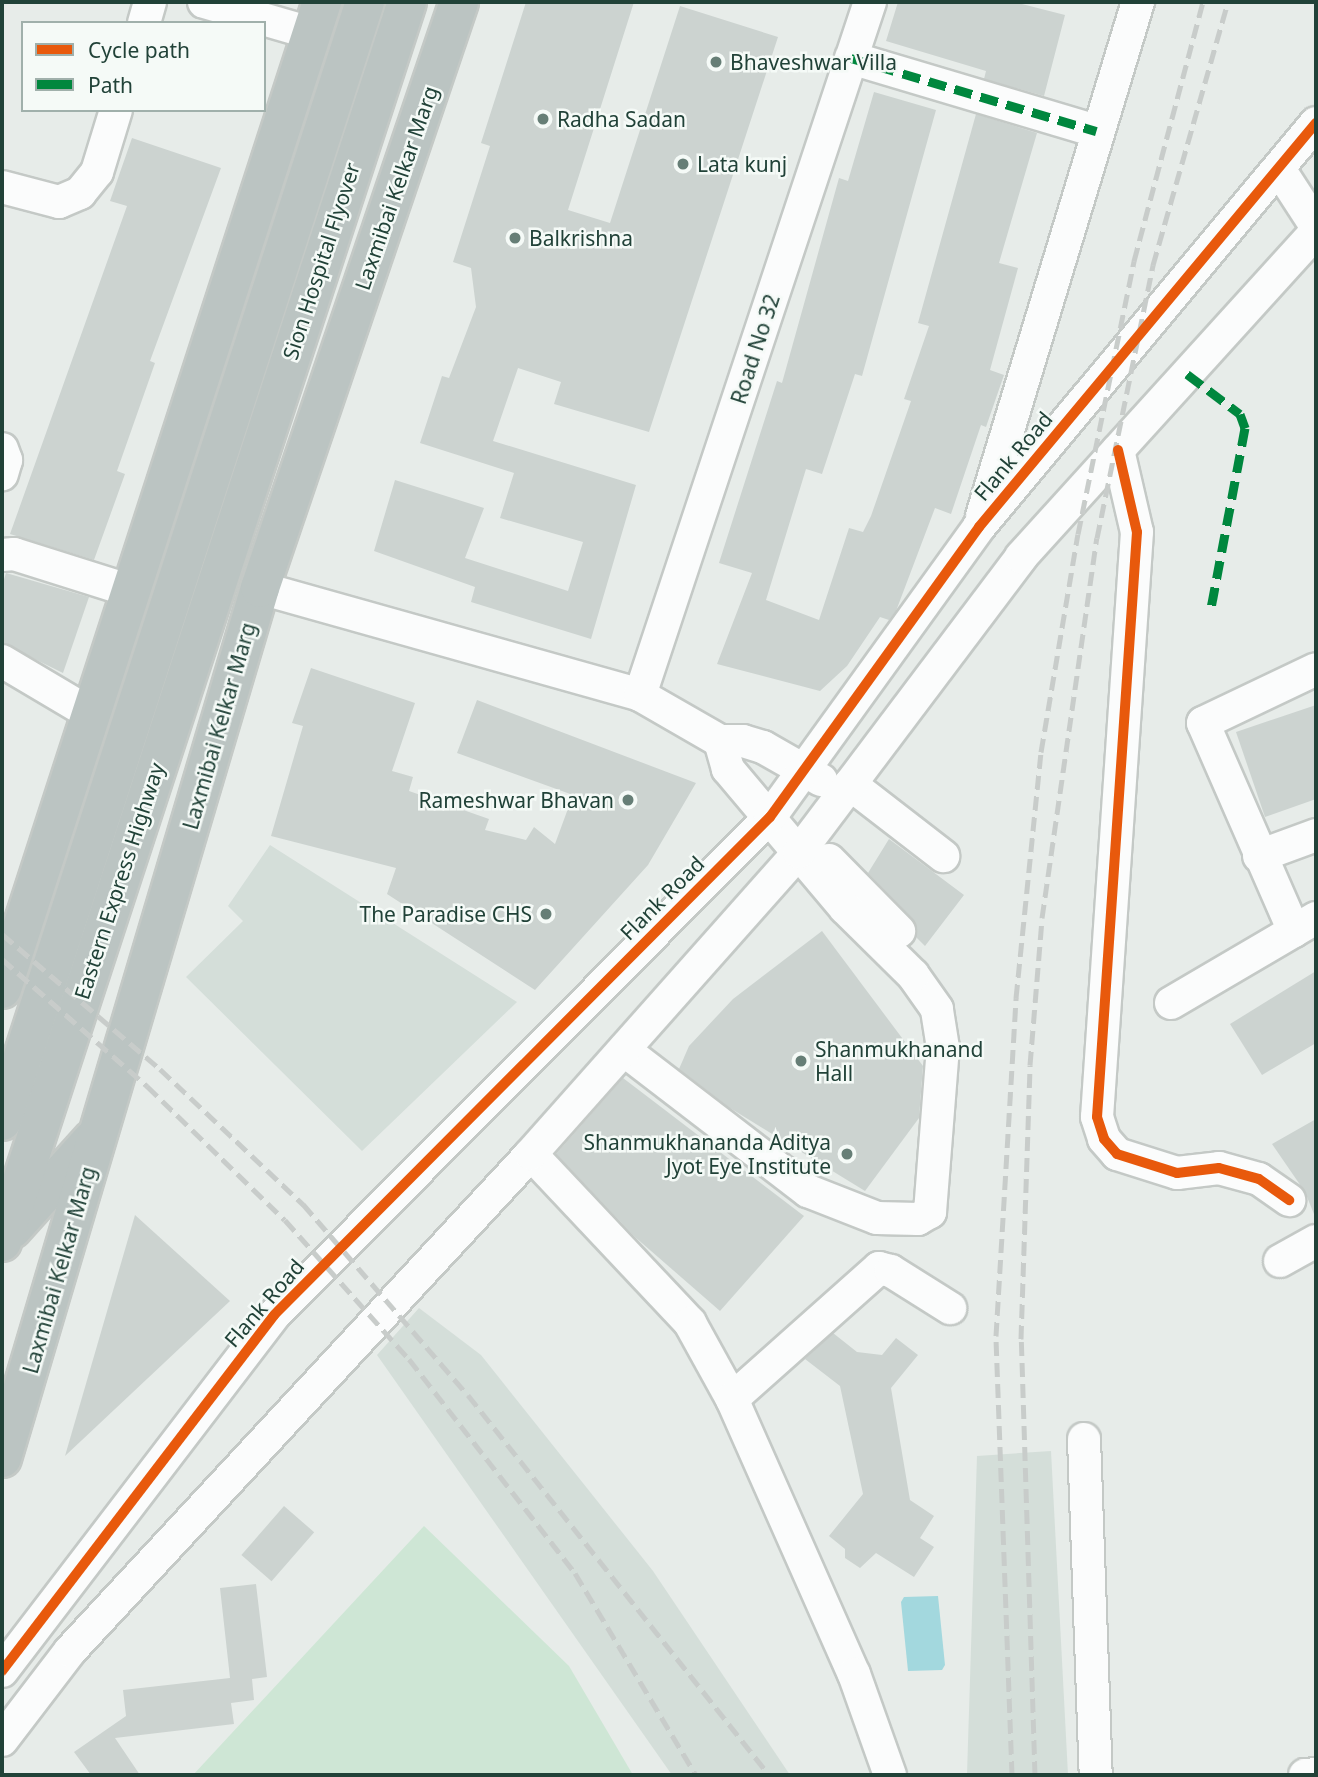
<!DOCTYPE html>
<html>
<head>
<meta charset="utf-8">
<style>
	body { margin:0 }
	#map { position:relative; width:1318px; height:1777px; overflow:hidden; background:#e7ece9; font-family:"Noto Sans",sans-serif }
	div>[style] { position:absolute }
	.built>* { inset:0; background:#d4ded9 }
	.green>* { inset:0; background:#cee6d5 }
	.water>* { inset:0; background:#a3d8de }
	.building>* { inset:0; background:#ccd3d0; transform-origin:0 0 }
	.roads { filter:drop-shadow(2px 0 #c4c9c6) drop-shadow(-2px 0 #c4c9c6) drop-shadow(0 2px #c4c9c6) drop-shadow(0 -2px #c4c9c6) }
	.minor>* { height:32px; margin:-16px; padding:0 16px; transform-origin:16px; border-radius:16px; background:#fbfcfc }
	.highway>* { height:38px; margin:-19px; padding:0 19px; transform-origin:19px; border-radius:19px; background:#bbc4c2 }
	.rail>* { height:5px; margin-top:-2.5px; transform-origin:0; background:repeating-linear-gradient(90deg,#c8ccca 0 14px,transparent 0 21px) }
	.quiet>* { height:9px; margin-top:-4.5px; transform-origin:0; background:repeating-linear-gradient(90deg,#00873e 0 18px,transparent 0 27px) }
	.cycleway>* { height:10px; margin:-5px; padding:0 5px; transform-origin:5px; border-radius:5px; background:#e8590c }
	.dots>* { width:19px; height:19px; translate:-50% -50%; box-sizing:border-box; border:4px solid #f5faf7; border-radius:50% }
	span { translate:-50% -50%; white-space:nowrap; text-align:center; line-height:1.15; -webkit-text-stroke:5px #f5faf7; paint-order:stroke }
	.poi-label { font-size:21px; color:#214238 }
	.left { translate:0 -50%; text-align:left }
	.right { translate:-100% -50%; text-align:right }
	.street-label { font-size:21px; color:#214238 }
	.frame { position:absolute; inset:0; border:4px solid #214238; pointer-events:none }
	.legend { position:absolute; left:21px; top:21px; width:245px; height:91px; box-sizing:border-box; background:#f5faf7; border:2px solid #a0b0ab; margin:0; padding:9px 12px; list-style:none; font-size:21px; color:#214238 }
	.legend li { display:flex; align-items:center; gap:14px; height:35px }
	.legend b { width:35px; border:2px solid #a0b0ab }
</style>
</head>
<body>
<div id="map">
	<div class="built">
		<div style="clip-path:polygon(270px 845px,517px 1002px,362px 1151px,186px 977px,243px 921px,228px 906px)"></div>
		<div style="clip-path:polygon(419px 1308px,481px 1355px,653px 1571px,790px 1775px,672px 1775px,377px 1355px)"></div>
		<div style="clip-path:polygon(1051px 1451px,1068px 1775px,967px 1775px,977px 1456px)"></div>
	</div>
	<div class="green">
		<div style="clip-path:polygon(424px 1526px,569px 1666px,633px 1775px,193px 1775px)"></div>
	</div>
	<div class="water">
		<div style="clip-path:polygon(938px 1596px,945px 1665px,942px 1670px,908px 1671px,901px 1602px,904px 1597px)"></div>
	</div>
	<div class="building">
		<div style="clip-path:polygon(526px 2px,634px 2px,568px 210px,610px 223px,680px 6px,778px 37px,649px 432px,554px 404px,561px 382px,518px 368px,493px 441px,636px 485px,591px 639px,471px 602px,475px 587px,374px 551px,395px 480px,484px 508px,465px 558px,568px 591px,583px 542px,500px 518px,514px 473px,420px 443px,442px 376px,449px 378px,476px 307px,471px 268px,453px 262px,490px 146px,481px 143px)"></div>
		<div style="clip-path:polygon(898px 2px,1014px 2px,1065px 15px,1044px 96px,984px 79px,986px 71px,886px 41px)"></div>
		<div style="clip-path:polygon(874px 92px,936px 110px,862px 376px,855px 374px,822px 474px,806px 469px,766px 600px,819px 620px,849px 528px,863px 532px,871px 516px,911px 401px,904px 399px,929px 326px,918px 323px,976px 114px,1037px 133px,999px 263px,1018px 268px,990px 370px,1004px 375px,986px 427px,981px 425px,951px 514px,935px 508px,896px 611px,889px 620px,880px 617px,847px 666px,820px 691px,717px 664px,752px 573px,719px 563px,777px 381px,782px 383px,839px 178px,848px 181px)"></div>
		<div style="clip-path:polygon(132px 138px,221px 168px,150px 361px,155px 363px,117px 471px,125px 474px,94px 560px,10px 534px,127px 206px,110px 201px)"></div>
		<div style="clip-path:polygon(6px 573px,89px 597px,63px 673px,2px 643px,2px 586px)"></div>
		<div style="clip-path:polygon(311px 668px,415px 703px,392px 771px,413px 777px,409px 791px,489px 819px,485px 830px,526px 840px,534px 827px,555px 844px,573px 795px,457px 753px,477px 700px,696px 783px,648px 865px,535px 990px,387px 894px,396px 868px,271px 836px,303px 726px,292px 723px)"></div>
		<div style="clip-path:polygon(1316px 705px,1316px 799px,1265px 817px,1236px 732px)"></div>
		<div style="clip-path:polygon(889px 839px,964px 895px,925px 946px,916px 937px,912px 918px,868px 873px)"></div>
		<div style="clip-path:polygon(822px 931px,923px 1066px,919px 1118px,865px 1191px,730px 1108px,679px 1069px,689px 1046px,733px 999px)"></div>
		<div style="clip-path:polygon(1316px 971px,1316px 1043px,1262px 1075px,1230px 1024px)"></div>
		<div style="clip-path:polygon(623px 1078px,804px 1216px,720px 1311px,635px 1237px,556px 1154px)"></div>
		<div style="clip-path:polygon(1316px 1119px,1316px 1219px,1305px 1192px,1272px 1144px)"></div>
		<div style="clip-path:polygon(135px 1215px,230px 1301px,65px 1456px)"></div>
		<div style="clip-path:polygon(833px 1333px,857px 1352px,882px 1355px,896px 1338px,918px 1355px,891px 1388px,910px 1500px,934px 1516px,920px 1538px,934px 1547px,914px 1577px,876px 1553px,860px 1568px,845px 1558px,845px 1549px,829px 1536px,863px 1494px,840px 1386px,805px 1359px)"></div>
		<div style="left:284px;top:1506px;width:40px;height:65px;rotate:41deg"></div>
		<div style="clip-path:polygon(256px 1584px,267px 1677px,252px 1679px,254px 1700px,231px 1703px,234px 1724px,115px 1738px,140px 1775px,91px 1775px,74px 1752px,126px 1716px,123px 1690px,230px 1678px,220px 1588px)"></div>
	</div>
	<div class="roads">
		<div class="minor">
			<div style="left:204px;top:2px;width:111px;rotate:16.2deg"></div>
			<div style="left:144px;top:23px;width:22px;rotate:-74deg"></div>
			<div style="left:851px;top:58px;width:256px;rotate:16.6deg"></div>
			<div style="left:1279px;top:169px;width:68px;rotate:57deg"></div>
			<div style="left:2px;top:187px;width:59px;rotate:14.7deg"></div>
			<div style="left:59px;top:202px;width:23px;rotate:-23deg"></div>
			<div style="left:80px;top:193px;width:27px;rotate:-51deg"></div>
			<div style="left:97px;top:172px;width:65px;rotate:-73deg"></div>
			<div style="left:2px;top:449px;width:12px;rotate:70deg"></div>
			<div style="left:6px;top:460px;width:15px;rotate:106deg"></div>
			<div style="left:1118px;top:450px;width:84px;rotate:77deg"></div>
			<div style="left:1137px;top:532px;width:586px;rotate:93.91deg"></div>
			<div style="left:1097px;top:1117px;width:23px;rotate:72deg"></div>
			<div style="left:1104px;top:1139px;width:20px;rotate:49deg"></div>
			<div style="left:1117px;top:1154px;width:63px;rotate:17.6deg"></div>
			<div style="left:1177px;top:1173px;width:42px;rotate:-6.8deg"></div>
			<div style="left:1219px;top:1168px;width:41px;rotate:15.4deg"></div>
			<div style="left:1259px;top:1179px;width:37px;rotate:35deg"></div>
			<div style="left:982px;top:516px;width:537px;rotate:-73.12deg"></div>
			<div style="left:2px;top:555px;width:12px;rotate:-5deg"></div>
			<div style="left:14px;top:554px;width:123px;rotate:17.5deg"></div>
			<div style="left:260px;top:588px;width:395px;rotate:15.7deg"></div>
			<div style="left:640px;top:695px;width:92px;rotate:29.9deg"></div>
			<div style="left:720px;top:741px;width:23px"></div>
			<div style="left:743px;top:741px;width:21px;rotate:17deg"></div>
			<div style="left:763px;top:747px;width:67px;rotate:29.6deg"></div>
			<div style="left:2px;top:661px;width:100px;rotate:30.7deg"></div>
			<div style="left:640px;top:695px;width:730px;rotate:-71.64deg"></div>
			<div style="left:850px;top:784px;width:118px;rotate:37.7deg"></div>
			<div style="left:1259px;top:856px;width:61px;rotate:-20.2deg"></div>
			<div style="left:829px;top:860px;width:100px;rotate:45.4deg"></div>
			<div style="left:1294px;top:931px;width:227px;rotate:-113.6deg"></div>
			<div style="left:1203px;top:723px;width:125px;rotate:-25.5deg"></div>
			<div style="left:1171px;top:1003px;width:168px;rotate:-30.4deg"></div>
			<div style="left:624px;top:1050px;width:232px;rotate:37.5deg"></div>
			<div style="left:808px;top:1191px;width:74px;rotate:21.4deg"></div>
			<div style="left:877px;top:1218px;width:41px;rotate:1.4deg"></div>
			<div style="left:918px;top:1219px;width:14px;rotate:-30deg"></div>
			<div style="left:930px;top:1212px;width:165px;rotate:-85.5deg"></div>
			<div style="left:943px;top:1048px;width:39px;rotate:-99deg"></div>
			<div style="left:937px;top:1009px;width:42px;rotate:-125.2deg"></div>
			<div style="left:913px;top:975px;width:95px;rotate:-135.4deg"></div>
			<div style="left:845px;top:908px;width:182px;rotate:-130.1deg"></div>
			<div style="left:728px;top:769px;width:29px;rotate:-106deg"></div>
			<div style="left:531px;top:1154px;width:232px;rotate:46.7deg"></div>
			<div style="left:690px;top:1323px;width:87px;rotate:61.1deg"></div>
			<div style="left:732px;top:1399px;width:301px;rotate:66.1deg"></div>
			<div style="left:854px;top:1674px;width:107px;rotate:70.4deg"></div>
			<div style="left:1280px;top:1261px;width:41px;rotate:-29.1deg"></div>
			<div style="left:732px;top:1399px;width:197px;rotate:-41.7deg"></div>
			<div style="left:879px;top:1268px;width:12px;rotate:14deg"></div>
			<div style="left:891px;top:1271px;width:70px;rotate:32.1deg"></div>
			<div style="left:1084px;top:1439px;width:336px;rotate:88deg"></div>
			<div style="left:2px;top:1671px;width:448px;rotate:-52.6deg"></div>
			<div style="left:274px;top:1315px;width:703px;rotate:-45.12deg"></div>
			<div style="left:770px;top:817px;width:357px;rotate:-54.2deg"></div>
			<div style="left:979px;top:527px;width:526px;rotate:-50.17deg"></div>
			<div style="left:2px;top:1740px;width:112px;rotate:-52.6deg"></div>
			<div style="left:70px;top:1651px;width:678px;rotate:-47.15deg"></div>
			<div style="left:531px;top:1154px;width:404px;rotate:-48.4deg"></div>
			<div style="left:799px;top:852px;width:369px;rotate:-53deg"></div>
			<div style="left:1021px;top:557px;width:439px;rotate:-47.8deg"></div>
			<div style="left:1305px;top:1775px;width:11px;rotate:-5deg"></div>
		</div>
		<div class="highway">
			<div style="left:2px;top:989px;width:1038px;rotate:-72.04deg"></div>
			<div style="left:2px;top:1121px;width:1176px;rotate:-72.03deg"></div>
			<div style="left:12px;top:1229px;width:121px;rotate:-48deg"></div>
			<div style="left:2px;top:1242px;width:1304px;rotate:-71.91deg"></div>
			<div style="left:2px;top:1458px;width:907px;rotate:-73.48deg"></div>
			<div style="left:260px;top:588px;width:619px;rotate:-71.24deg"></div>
		</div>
	</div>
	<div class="rail">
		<div style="left:2px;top:934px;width:208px;rotate:40.5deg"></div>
		<div style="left:160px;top:1069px;width:197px;rotate:43.4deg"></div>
		<div style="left:303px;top:1204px;width:252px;rotate:49.2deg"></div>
		<div style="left:468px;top:1395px;width:485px;rotate:51.6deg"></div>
		<div style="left:2px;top:959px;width:193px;rotate:41.2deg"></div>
		<div style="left:147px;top:1086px;width:192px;rotate:44.2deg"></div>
		<div style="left:285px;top:1220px;width:186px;rotate:48.3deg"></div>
		<div style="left:409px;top:1359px;width:271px;rotate:52.2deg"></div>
		<div style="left:575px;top:1573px;width:235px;rotate:59.1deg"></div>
		<div style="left:1012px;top:1775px;width:439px;rotate:-92.1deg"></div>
		<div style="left:996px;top:1336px;width:339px;rotate:-86.6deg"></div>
		<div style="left:1016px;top:998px;width:247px;rotate:-84.2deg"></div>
		<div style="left:1041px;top:752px;width:221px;rotate:-80.4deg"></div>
		<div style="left:1078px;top:534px;width:279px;rotate:-78.4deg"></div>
		<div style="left:1134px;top:261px;width:268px;rotate:-75.1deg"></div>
		<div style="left:1035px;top:1775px;width:436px;rotate:-91.8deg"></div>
		<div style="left:1021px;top:1339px;width:274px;rotate:-88.1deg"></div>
		<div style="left:1030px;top:1065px;width:147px;rotate:-85.3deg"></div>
		<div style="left:1042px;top:918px;width:384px;rotate:-81.8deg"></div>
		<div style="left:1097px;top:538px;width:279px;rotate:-78.4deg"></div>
		<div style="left:1153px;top:265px;width:273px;rotate:-74.1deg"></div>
	</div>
	<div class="quiet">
		<div style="left:851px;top:58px;width:256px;rotate:16.6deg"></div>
		<div style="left:1187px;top:374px;width:66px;rotate:37deg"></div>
		<div style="left:1240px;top:414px;width:15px;rotate:70deg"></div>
		<div style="left:1245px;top:428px;width:188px;rotate:100.7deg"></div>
	</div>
	<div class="cycleway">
		<div style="left:1118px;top:450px;width:84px;rotate:77deg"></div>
		<div style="left:1137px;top:532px;width:586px;rotate:93.91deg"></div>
		<div style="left:1097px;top:1117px;width:23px;rotate:72deg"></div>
		<div style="left:1104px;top:1139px;width:20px;rotate:49deg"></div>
		<div style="left:1117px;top:1154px;width:63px;rotate:17.6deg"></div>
		<div style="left:1177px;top:1173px;width:42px;rotate:-6.8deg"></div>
		<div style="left:1219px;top:1168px;width:41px;rotate:15.4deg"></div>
		<div style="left:1259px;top:1179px;width:37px;rotate:35deg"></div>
		<div style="left:2px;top:1671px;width:448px;rotate:-52.6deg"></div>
		<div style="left:274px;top:1315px;width:703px;rotate:-45.12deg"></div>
		<div style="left:770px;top:817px;width:357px;rotate:-54.2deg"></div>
		<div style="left:979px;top:527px;width:526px;rotate:-50.17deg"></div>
	</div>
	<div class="dots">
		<div style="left:716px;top:62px;background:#667e76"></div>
		<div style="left:543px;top:119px;background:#667e76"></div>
		<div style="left:683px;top:164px;background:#667e76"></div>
		<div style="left:515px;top:238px;background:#667e76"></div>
		<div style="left:628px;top:800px;background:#667e76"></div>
		<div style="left:546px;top:914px;background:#667e76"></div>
		<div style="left:801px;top:1061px;background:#667e76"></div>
		<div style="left:847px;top:1154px;background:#667e76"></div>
	</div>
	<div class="poi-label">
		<span class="left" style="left:730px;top:62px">Bhaveshwar Villa</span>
		<span class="left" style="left:557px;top:119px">Radha Sadan</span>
		<span class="left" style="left:697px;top:164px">Lata kunj</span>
		<span class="left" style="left:529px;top:238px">Balkrishna</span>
		<span class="right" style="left:614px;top:800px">Rameshwar Bhavan</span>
		<span class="right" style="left:532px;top:914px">The Paradise CHS</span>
		<span class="left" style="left:815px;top:1061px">Shanmukhanand<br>Hall</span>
		<span class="right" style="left:831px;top:1154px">Shanmukhananda Aditya<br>Jyot Eye Institute</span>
	</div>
	<div class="street-label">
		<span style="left:396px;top:188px;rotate:-71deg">Laxmibai Kelkar Marg</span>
		<span style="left:321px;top:261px;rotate:-72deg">Sion Hospital Flyover</span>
		<span style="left:755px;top:349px;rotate:-72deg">Road No 32</span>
		<span style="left:1013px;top:456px;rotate:-50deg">Flank Road</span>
		<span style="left:219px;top:726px;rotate:-74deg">Laxmibai Kelkar Marg</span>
		<span style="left:119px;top:881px;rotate:-72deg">Eastern Express Highway</span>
		<span style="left:662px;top:898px;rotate:-45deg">Flank Road</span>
		<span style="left:59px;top:1270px;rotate:-74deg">Laxmibai Kelkar Marg</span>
		<span style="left:264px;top:1303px;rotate:-49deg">Flank Road</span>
	</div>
	<div class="frame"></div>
	<ul class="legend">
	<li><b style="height:9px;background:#e8590c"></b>Cycle path</li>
	<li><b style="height:9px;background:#00873e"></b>Path</li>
	</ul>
</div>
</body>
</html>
